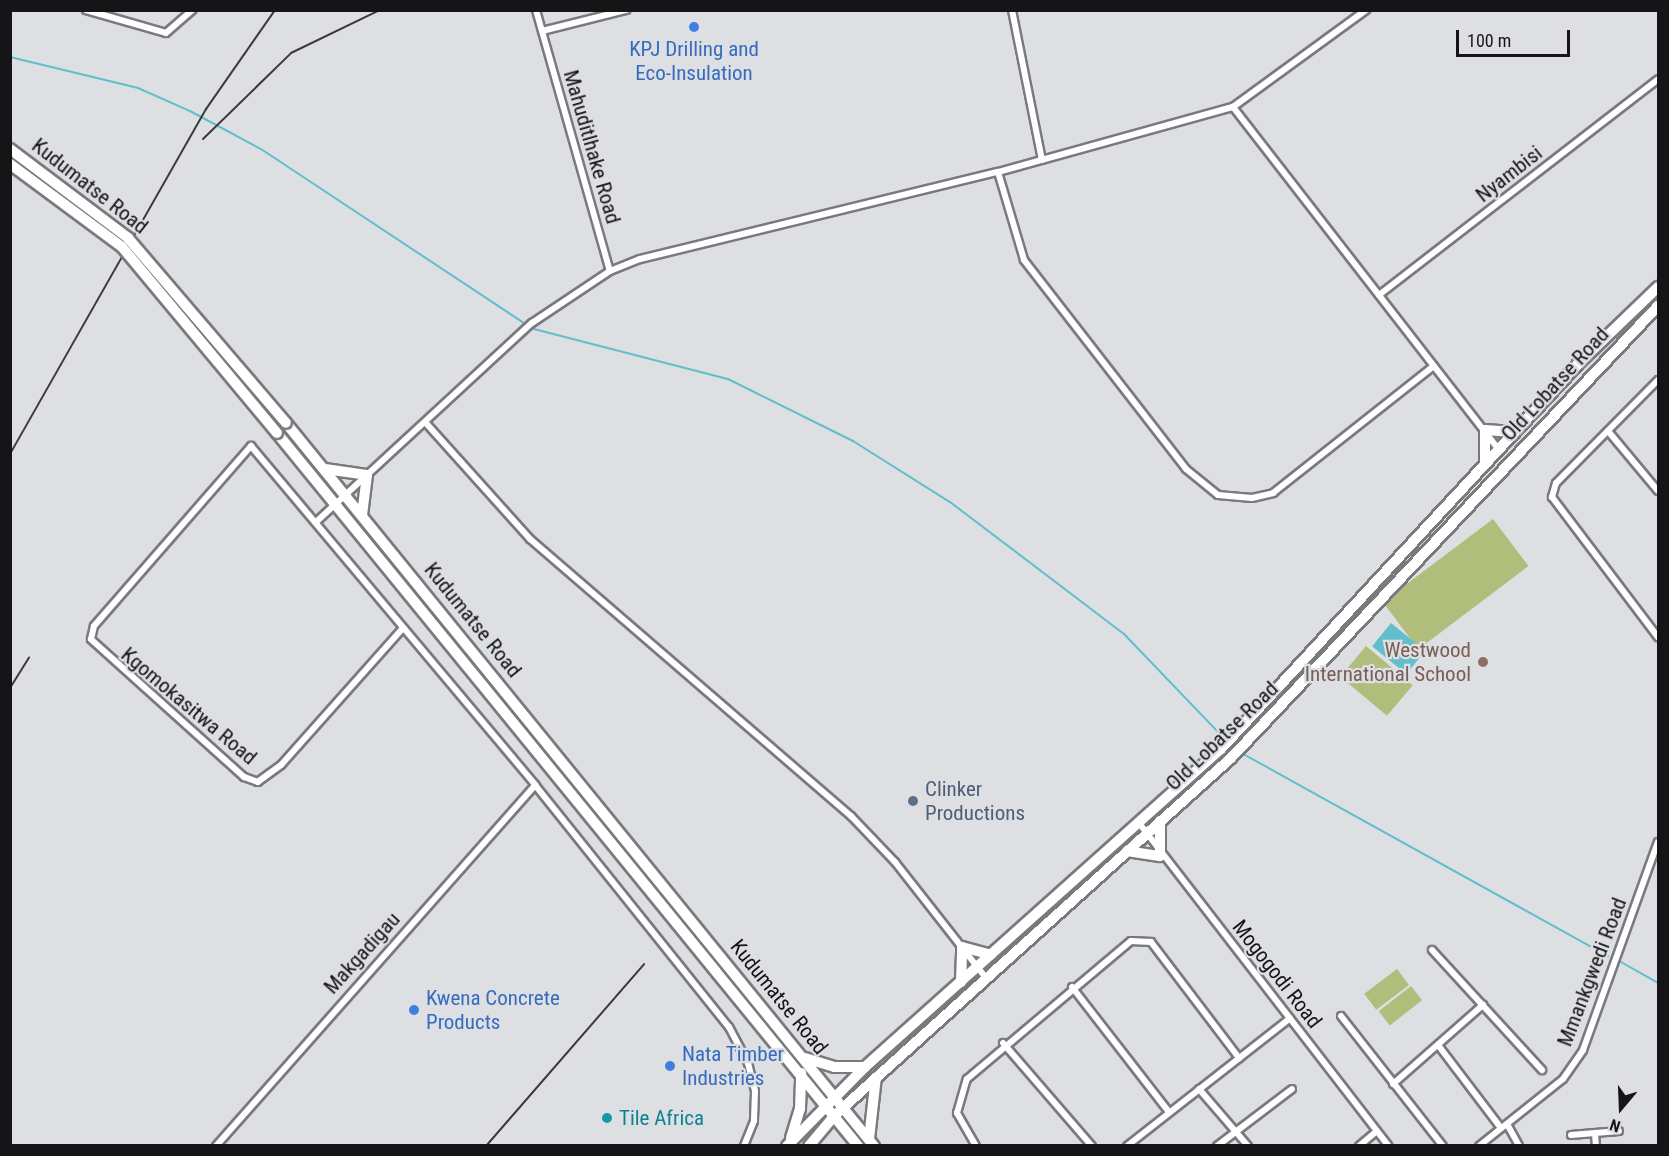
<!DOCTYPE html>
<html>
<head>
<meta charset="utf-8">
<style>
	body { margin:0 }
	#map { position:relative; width:1669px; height:1156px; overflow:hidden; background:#dddfe3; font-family:"Roboto Condensed",sans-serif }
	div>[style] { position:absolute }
	.green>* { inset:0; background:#b1bd7b; transform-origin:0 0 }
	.water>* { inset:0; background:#61becb; transform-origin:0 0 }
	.stream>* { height:2px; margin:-1px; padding:0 1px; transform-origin:1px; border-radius:1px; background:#61becb }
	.roads { filter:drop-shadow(2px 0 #787a7e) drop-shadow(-2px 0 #787a7e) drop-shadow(0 2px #787a7e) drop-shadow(0 -2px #787a7e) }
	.street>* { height:6px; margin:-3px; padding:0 3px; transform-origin:3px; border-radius:3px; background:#fff }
	.primary>* { height:10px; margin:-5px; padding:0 5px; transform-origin:5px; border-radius:5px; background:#fff }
	.rail>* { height:2px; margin:-1px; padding:0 1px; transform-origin:1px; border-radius:1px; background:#3a3a3d }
	.bridges { filter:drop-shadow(2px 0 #787a7e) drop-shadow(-2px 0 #787a7e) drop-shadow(0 2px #787a7e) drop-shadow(0 -2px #787a7e) }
	.primary-bridge>* { height:10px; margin:-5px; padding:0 5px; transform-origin:5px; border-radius:5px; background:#fff }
	.dots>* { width:16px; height:16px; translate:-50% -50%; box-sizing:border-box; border:3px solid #dddfe3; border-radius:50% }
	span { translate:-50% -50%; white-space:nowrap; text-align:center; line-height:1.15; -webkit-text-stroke:4.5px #dddfe3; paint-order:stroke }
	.shop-label { font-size:21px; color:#366cbe }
	.left { translate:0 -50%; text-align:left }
	.street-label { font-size:21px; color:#151517 }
	.education-label { font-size:21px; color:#785e54 }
	.right { translate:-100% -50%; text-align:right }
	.service-label { font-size:21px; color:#4e5e75 }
	.culture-label { font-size:21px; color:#0d838f }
	.frame { position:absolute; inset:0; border:12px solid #151517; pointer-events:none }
	.north { position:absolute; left:1591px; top:1078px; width:60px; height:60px; -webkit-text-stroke:4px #dddfe3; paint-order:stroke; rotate:199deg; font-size:16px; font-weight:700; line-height:24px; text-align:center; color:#151517 }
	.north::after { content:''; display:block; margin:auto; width:21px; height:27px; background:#151517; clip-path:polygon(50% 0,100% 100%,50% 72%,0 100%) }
	.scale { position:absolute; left:1456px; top:30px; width:114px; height:27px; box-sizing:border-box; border:3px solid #151517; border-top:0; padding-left:8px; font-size:18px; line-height:21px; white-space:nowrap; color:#151517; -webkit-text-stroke:4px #dddfe3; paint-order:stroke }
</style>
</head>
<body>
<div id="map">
	<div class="green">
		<div style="left:1493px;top:519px;width:59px;height:138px;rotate:53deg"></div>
		<div style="left:1366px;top:646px;width:61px;height:40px;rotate:40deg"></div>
		<div style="left:1397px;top:969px;width:20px;height:41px;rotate:53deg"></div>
		<div style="left:1411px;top:986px;width:18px;height:41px;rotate:52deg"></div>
	</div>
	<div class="water">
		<div style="left:1391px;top:623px;width:44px;height:30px;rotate:39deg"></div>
	</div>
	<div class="stream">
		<div style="left:10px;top:57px;width:132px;rotate:13.6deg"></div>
		<div style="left:138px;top:88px;width:57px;rotate:23.9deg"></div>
		<div style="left:190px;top:111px;width:81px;rotate:28.2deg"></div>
		<div style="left:261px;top:149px;width:315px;rotate:33.5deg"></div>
		<div style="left:534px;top:329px;width:200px;rotate:14.5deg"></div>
		<div style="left:728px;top:379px;width:140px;rotate:26.4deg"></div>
		<div style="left:853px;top:441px;width:115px;rotate:32.2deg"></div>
		<div style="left:950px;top:502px;width:218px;rotate:37.2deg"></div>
		<div style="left:1124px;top:634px;width:136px;rotate:46.2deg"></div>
		<div style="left:1245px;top:755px;width:415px;rotate:29deg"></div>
		<div style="left:1621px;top:962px;width:43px;rotate:29.6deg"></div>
	</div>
	<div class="roads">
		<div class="street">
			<div style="left:86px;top:10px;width:83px;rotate:16deg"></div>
			<div style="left:166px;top:33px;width:35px;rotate:-41deg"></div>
			<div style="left:536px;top:10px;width:271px;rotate:74.2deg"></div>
			<div style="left:1012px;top:10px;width:153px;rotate:78.7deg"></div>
			<div style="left:542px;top:31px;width:87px;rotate:-14deg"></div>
			<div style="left:1233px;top:107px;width:433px;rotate:52.2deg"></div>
			<div style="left:998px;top:172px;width:92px;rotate:73.5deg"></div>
			<div style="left:1024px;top:260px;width:264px;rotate:52.2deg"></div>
			<div style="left:1186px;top:469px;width:41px;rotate:39.1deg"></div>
			<div style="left:1218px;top:495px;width:34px;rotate:5deg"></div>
			<div style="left:1252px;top:498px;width:22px;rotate:-13deg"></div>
			<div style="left:1273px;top:493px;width:205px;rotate:-38.3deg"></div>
			<div style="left:1379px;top:295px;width:353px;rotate:-37.7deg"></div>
			<div style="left:1658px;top:380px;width:145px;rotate:134.7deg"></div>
			<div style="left:1556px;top:483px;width:15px;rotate:106deg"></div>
			<div style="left:1552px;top:497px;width:176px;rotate:52.9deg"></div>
			<div style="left:425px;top:422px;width:157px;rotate:48.1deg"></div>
			<div style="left:530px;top:539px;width:424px;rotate:40.8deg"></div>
			<div style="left:851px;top:816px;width:64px;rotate:46.3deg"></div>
			<div style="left:895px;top:862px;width:147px;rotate:51.9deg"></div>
			<div style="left:1608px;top:431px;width:78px;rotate:50.2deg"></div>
			<div style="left:316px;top:522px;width:294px;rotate:-42.7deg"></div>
			<div style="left:532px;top:323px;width:94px;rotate:-33.7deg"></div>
			<div style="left:610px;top:271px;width:32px;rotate:-22deg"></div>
			<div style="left:640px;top:259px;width:368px;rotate:-13.7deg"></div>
			<div style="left:998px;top:172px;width:244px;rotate:-15.5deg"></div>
			<div style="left:1233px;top:107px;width:165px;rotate:-36.1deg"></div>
			<div style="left:403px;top:628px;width:183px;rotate:131.7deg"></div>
			<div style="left:281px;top:765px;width:29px;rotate:144deg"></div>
			<div style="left:258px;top:782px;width:15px;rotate:-160deg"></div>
			<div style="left:244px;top:777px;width:206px;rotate:-138deg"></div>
			<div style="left:91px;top:639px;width:13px;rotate:-77deg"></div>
			<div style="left:94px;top:626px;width:239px;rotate:-48.9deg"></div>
			<div style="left:251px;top:446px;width:442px;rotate:50deg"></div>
			<div style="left:535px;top:785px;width:310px;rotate:51.3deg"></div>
			<div style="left:729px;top:1027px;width:41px;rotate:62.2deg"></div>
			<div style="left:748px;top:1063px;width:29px;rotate:76deg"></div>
			<div style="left:755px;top:1091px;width:30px;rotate:92deg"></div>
			<div style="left:754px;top:1121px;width:27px;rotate:112deg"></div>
			<div style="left:1139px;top:823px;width:408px;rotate:52.3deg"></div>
			<div style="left:1432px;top:950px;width:163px;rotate:47.5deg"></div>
			<div style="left:1072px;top:987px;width:158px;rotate:52.2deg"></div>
			<div style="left:1341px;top:1016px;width:165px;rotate:51.9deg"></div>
			<div style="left:1003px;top:1043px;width:136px;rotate:49.2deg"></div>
			<div style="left:1438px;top:1045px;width:104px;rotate:52.8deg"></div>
			<div style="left:1393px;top:1084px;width:120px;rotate:-41.3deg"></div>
			<div style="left:1199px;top:1089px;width:75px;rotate:49.3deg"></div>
			<div style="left:1507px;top:1124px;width:25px;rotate:61deg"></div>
			<div style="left:1595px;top:1133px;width:13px;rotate:86deg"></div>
			<div style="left:1571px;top:1135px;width:48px;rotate:-4.8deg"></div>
			<div style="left:216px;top:1146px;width:482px;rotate:-48.5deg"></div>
			<div style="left:976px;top:1146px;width:38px;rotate:-120deg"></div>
			<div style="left:957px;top:1113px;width:35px;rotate:-74deg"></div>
			<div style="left:967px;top:1079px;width:214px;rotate:-40.1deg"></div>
			<div style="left:1131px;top:941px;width:20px;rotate:3deg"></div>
			<div style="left:1151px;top:942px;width:146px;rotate:52.8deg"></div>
			<div style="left:1127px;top:1146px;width:207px;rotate:-38.1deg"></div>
			<div style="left:1217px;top:1146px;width:94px;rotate:-37.2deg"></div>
			<div style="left:1359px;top:1146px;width:23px;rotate:-40deg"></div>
			<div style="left:1479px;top:1146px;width:107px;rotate:-38.6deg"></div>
			<div style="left:1563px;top:1079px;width:35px;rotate:-55deg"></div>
			<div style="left:1583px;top:1050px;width:221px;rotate:-70.2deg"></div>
		</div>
		<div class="primary">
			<div style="left:286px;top:423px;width:932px;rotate:50.88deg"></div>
			<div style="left:277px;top:433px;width:920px;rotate:50.82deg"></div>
			<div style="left:1485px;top:462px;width:32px;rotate:-90deg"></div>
			<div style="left:1485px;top:430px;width:29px;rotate:4deg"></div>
			<div style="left:325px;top:469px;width:42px;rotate:8.1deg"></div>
			<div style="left:367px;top:475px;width:40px;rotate:97.1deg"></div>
			<div style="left:1127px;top:851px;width:33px;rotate:9deg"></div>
			<div style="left:1160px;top:856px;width:35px;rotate:-90deg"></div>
			<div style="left:961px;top:982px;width:35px;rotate:-88deg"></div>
			<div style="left:962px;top:947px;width:30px;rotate:15deg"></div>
			<div style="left:805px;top:1058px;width:30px;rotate:17deg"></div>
			<div style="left:834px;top:1067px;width:31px"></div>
			<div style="left:791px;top:1138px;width:30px;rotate:-73deg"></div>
			<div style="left:800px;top:1109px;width:36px;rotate:-88deg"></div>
			<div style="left:869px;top:1139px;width:62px;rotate:-83.6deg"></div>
			<div style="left:787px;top:1146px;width:111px;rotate:-45.4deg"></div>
			<div style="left:865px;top:1067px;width:477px;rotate:-41.8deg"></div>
			<div style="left:1221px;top:749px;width:525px;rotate:-47.16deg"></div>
			<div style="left:1578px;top:364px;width:111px;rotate:-43.9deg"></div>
			<div style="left:809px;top:1146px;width:40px;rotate:-50deg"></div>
			<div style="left:835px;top:1115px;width:533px;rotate:-42.04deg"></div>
			<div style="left:1231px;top:758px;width:622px;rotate:-46.63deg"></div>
		</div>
	</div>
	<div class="rail">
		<div style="left:203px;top:139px;width:123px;rotate:-44.3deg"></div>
		<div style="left:291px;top:53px;width:99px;rotate:-25.8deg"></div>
		<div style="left:10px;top:454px;width:397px;rotate:-60.4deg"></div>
		<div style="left:206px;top:109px;width:121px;rotate:-55.1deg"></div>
		<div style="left:10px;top:688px;width:36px;rotate:-58deg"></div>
		<div style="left:486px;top:1146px;width:241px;rotate:-49deg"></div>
	</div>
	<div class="bridges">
		<div class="primary-bridge">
			<div style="left:10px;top:149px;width:148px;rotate:37deg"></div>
			<div style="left:128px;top:238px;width:243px;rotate:49.5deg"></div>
			<div style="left:10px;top:164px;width:139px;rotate:36.5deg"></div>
			<div style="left:122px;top:247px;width:242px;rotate:50.2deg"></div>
		</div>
	</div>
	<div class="dots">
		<div style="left:694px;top:27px;background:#3f7fe0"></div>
		<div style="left:1483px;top:662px;background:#8d6e63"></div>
		<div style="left:913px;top:801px;background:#5c6f8a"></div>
		<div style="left:414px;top:1010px;background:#3f7fe0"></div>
		<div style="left:670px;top:1066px;background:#3f7fe0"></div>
		<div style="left:607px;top:1118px;background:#0f9aa8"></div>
	</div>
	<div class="shop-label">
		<span style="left:694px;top:61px">KPJ Drilling and<br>Eco-Insulation</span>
		<span class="left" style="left:426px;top:1010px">Kwena Concrete<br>Products</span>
		<span class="left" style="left:682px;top:1066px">Nata Timber<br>Industries</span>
	</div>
	<div class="street-label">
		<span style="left:592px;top:147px;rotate:74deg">Mahuditlhake Road</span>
		<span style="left:1509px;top:174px;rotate:-38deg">Nyambisi</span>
		<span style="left:90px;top:186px;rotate:38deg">Kudumatse Road</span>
		<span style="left:1555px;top:384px;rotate:-47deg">Old Lobatse Road</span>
		<span style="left:473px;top:620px;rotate:51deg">Kudumatse Road</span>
		<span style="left:189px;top:706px;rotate:40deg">Kgomokasitwa Road</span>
		<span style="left:1222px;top:736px;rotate:-44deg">Old Lobatse Road</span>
		<span style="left:362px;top:953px;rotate:-48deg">Makgadigau</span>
		<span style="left:1592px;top:972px;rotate:-69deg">Mmankgwedi Road</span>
		<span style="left:1277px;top:974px;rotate:52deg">Mogogodi Road</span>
		<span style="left:779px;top:997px;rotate:51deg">Kudumatse Road</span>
	</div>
	<div class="education-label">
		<span class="right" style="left:1471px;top:662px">Westwood<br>International School</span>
	</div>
	<div class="service-label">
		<span class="left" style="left:925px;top:801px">Clinker<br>Productions</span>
	</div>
	<div class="culture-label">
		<span class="left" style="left:619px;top:1118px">Tile Africa</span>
	</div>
	<div class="frame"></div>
	<div class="north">N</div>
	<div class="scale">100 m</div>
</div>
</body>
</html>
